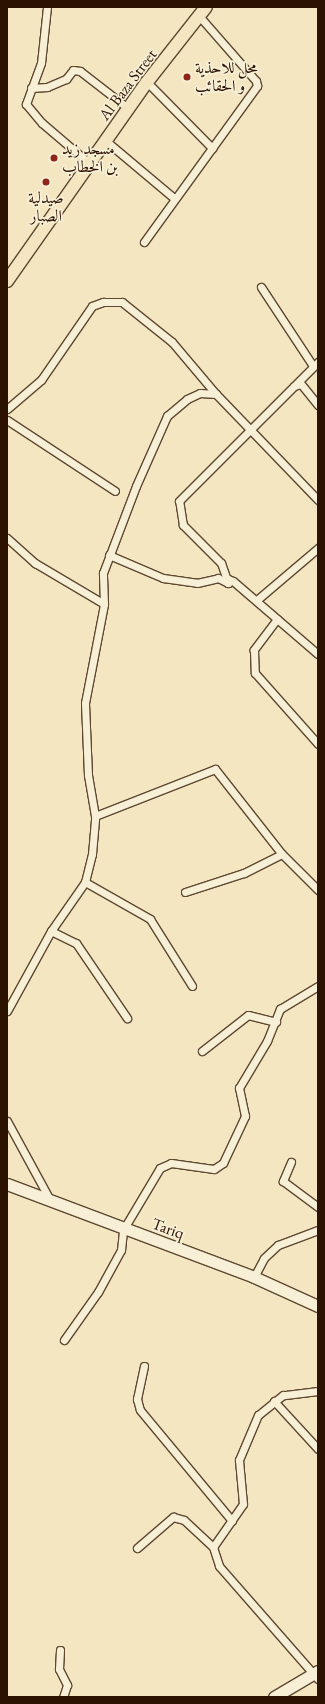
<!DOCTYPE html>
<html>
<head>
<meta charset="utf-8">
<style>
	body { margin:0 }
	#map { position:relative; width:325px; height:1704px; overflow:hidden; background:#f5e6c2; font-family:"EB Garamond",Amiri,serif }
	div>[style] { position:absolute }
	.roads { filter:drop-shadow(1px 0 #5e4830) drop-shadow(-1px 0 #5e4830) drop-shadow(0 1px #5e4830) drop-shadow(0 -1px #5e4830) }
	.street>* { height:7px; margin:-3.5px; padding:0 3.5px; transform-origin:3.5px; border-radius:3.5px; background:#f8efd7 }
	.secondary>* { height:11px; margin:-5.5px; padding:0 5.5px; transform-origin:5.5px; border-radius:5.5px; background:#f8efd7 }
	.primary>* { height:12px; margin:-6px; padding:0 6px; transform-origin:6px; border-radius:6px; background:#f5e6c2 }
	.dots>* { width:11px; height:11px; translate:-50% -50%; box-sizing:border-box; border:2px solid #f8efd7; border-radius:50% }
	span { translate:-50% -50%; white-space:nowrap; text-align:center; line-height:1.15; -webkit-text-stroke:3.5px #f8efd7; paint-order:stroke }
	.poi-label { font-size:16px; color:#2c1300 }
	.left { translate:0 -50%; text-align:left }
	.street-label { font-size:16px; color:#2c1300 }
	.frame { position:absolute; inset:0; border:8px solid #2c1300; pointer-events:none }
</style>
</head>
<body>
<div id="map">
	<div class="roads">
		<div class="street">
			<div style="left:47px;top:7px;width:56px;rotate:96.1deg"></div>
			<div style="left:41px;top:63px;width:44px;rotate:110.1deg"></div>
			<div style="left:26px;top:104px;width:25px;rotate:50deg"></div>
			<div style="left:42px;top:123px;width:63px;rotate:40.5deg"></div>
			<div style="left:147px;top:82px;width:93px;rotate:45.4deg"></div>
			<div style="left:31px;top:88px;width:16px;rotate:-4deg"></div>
			<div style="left:47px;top:87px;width:21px;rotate:-23deg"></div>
			<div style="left:66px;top:79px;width:11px;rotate:-52deg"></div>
			<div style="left:73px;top:70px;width:7px;rotate:8deg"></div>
			<div style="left:80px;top:71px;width:62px;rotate:37.8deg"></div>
			<div style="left:106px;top:141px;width:89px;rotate:40deg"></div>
			<div style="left:144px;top:242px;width:193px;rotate:-54.1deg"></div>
			<div style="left:257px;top:86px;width:5px;rotate:-101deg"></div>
			<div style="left:256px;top:81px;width:85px;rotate:-131.2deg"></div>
			<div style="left:261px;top:287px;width:95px;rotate:56.6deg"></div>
			<div style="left:294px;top:386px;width:7px;rotate:-16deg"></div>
			<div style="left:301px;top:384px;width:27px;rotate:51deg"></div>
			<div style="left:7px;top:409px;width:45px;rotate:-40.5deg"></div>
			<div style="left:41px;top:380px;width:90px;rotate:-55.4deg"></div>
			<div style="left:92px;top:306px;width:12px;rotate:-20deg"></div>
			<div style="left:103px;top:302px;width:19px"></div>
			<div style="left:122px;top:302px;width:64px;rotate:38.7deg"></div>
			<div style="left:172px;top:342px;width:68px;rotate:49.8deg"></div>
			<div style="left:216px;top:394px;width:147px;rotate:46.1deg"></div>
			<div style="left:7px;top:420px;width:129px;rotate:33.3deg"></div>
			<div style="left:7px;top:538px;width:38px;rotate:42deg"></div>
			<div style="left:35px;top:563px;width:80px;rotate:30.7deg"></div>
			<div style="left:109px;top:555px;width:59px;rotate:23.1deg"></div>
			<div style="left:163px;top:578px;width:34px;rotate:8deg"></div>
			<div style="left:197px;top:583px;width:22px;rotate:-13deg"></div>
			<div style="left:218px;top:578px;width:11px;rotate:27deg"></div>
			<div style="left:228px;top:583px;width:4px;rotate:-90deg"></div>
			<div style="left:228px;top:579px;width:5px;rotate:22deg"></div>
			<div style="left:233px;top:581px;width:112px;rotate:40.7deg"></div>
			<div style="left:228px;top:583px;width:21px;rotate:-109deg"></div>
			<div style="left:221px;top:563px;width:54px;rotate:-135deg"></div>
			<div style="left:183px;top:525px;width:24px;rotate:-99deg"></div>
			<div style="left:179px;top:501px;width:197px;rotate:-45deg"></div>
			<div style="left:258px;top:599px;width:79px;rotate:-40.4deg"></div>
			<div style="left:277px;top:619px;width:39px;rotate:127deg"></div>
			<div style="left:254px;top:650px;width:23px;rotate:88deg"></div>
			<div style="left:255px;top:673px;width:95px;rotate:48.4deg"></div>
			<div style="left:95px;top:816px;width:129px;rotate:-21.4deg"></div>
			<div style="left:215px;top:769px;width:108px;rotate:51.8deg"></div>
			<div style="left:282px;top:854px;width:51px;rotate:45deg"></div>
			<div style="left:85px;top:882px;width:75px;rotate:29.6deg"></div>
			<div style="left:150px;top:919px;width:79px;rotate:57.9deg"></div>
			<div style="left:185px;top:892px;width:62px;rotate:-17.9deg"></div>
			<div style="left:244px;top:873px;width:42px;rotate:-26.6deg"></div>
			<div style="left:51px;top:931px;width:28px;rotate:26deg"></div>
			<div style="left:76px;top:943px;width:91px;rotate:55.8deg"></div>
			<div style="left:7px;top:1011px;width:91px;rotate:-61.2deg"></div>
			<div style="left:51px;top:931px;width:60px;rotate:-55.2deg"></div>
			<div style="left:85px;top:882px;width:29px;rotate:-76deg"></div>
			<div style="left:92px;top:854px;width:38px;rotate:-85deg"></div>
			<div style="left:95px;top:816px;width:42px;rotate:-99.7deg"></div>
			<div style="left:88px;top:775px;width:72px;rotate:-92.4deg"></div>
			<div style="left:85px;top:703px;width:101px;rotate:-79.1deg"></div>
			<div style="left:104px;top:604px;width:31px;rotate:-92deg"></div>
			<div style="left:103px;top:573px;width:93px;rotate:-69.2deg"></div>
			<div style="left:136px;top:486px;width:77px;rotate:-66.1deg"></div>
			<div style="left:167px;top:416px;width:26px;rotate:-40deg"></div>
			<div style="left:187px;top:399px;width:14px;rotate:-25deg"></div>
			<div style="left:200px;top:393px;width:16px;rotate:4deg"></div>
			<div style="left:202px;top:1051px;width:58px;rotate:-38deg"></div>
			<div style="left:248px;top:1015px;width:29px;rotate:14deg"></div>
			<div style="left:7px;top:1121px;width:90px;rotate:61.4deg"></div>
			<div style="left:291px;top:1162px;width:21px;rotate:113deg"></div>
			<div style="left:283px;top:1181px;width:44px;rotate:36.6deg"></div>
			<div style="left:254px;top:1277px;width:21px;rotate:-62deg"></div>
			<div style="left:264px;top:1258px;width:19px;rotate:-43deg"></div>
			<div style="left:278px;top:1245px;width:43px;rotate:-20.6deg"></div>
			<div style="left:64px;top:1340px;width:59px;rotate:-54.7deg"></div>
			<div style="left:98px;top:1292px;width:48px;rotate:-61.3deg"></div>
			<div style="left:121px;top:1250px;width:20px;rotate:-84deg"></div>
			<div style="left:123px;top:1230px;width:72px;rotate:-59.2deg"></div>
			<div style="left:160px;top:1168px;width:12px;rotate:-24deg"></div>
			<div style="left:171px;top:1163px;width:43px;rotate:7.9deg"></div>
			<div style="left:214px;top:1169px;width:11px;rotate:-34deg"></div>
			<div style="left:223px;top:1163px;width:52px;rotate:-64.9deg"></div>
			<div style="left:245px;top:1116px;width:29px;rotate:-102deg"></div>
			<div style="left:239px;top:1088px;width:55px;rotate:-59.2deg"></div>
			<div style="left:267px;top:1041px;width:35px;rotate:-68deg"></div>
			<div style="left:280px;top:1009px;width:44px;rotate:-31.2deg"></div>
			<div style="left:144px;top:1366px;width:34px;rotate:102deg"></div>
			<div style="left:137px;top:1399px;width:11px;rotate:75deg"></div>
			<div style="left:140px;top:1410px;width:144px;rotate:50.3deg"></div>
			<div style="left:318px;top:1391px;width:35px;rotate:173deg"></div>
			<div style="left:283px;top:1395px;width:32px;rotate:141deg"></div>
			<div style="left:258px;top:1415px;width:49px;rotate:112.9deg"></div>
			<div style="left:239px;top:1460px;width:44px;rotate:84.8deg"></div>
			<div style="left:243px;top:1504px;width:52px;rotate:124.9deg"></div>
			<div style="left:213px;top:1547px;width:20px;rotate:72deg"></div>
			<div style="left:219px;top:1566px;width:150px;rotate:48.8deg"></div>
			<div style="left:274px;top:1401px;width:65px;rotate:47.5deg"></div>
			<div style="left:137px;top:1548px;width:48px;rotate:-40.7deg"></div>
			<div style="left:173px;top:1517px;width:11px;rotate:15deg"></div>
			<div style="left:184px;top:1520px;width:40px;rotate:43deg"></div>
			<div style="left:60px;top:1650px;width:19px;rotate:93deg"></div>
			<div style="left:59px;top:1669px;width:18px;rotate:63deg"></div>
			<div style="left:67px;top:1685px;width:13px;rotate:108deg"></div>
		</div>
		<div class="secondary">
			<div style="left:7px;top:1184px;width:264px;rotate:20.6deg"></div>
			<div style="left:254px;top:1277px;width:70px;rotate:24.4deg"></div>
			<div style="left:274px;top:1697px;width:51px;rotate:-30.6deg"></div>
		</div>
		<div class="primary">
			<div style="left:7px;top:281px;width:243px;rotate:-54.9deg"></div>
			<div style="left:147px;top:82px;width:95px;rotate:-51.8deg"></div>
		</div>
	</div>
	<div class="dots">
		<div style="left:187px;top:77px;background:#8f2418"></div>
		<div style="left:54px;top:158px;background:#8f2418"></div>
		<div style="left:46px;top:182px;background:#8f2418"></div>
	</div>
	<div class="poi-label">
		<span class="left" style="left:195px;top:77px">محل للاحذية<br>و الحقائب</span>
		<span class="left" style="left:62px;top:158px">مسجد زيد<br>بن الخطاب</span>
		<span style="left:46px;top:207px">صيدلية<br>الصبار</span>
	</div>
	<div class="street-label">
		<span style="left:128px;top:85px;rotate:-53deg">Al Baza Street</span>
		<span style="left:168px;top:1229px;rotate:20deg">Tariq</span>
	</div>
	<div class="frame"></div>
</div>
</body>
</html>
